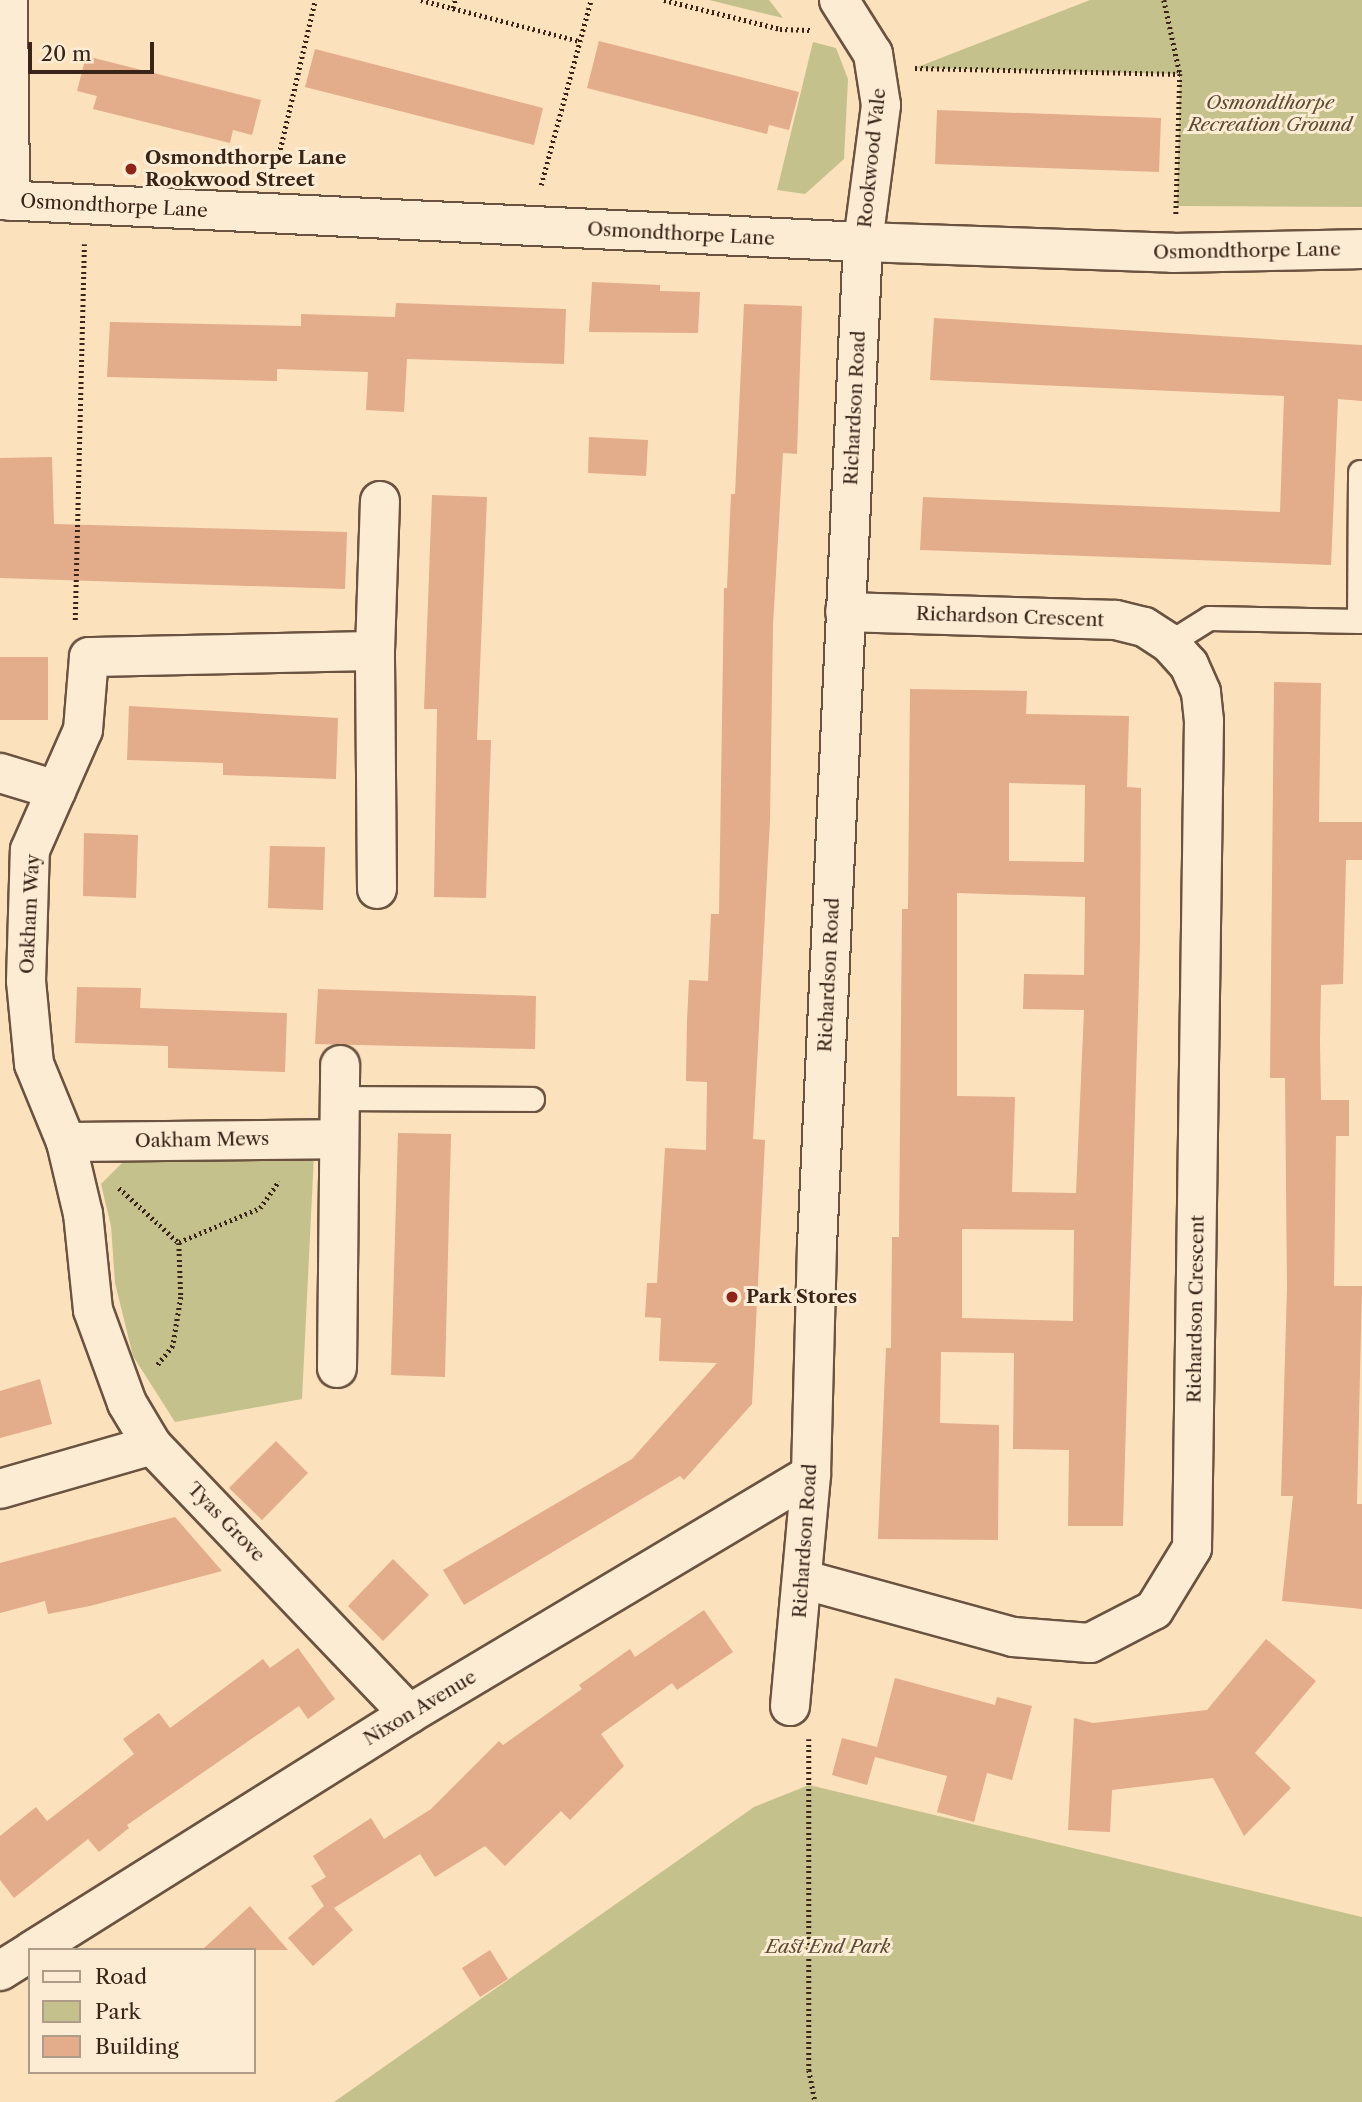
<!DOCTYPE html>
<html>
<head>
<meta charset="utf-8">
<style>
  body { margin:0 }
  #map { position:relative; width:1362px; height:2102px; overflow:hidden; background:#fce1bd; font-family:"Libre Caslon Text",serif }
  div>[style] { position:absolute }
  .green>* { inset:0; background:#c4c18d }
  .building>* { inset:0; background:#e3ac8a }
  .path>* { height:4.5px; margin-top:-2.25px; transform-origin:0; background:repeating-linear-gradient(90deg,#392417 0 2px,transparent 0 5.5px) }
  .roads { filter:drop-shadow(2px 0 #6a5340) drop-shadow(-2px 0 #6a5340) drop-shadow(0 2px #6a5340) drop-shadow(0 -2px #6a5340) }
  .service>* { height:23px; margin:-11.5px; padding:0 11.5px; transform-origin:11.5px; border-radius:11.5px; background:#fdecd4 }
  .minor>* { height:38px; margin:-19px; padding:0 19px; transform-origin:19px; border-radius:19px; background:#fdecd4 }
  .tertiary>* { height:38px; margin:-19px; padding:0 19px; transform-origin:19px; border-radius:19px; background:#fdecd4 }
  .dots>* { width:19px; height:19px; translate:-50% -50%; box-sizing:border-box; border:4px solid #fdecd4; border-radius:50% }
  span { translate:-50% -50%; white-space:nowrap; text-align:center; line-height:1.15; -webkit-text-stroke:6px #fdecd4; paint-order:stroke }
  .park-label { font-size:19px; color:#5c4b34; font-style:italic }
  .poi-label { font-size:19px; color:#392417; font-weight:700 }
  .left { translate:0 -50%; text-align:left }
  .street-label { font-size:19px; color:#392417 }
  .legend { position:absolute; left:28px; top:1948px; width:228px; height:126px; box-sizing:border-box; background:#fdecd4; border:2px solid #af9c88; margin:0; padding:9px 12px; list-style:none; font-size:21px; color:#392417 }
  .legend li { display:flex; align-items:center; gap:14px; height:35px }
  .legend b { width:35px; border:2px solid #af9c88 }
  .scale { position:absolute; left:28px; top:42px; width:126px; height:32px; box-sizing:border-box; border:4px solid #392417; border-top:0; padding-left:9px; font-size:21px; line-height:24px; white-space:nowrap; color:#392417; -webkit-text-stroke:5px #fdecd4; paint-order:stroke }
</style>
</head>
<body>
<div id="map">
  <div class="green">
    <i style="clip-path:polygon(709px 0,769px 0,783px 18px)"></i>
    <i style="clip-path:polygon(1090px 0,1362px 0,1362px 207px,1177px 206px,1180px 74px,915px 68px)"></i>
    <i style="clip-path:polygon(813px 42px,836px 48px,848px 79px,844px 159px,805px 194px,777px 190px)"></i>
    <i style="clip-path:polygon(314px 1155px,302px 1399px,175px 1422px,133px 1356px,115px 1283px,111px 1226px,101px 1184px,125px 1160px)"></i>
    <i style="clip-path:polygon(809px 1785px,1362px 1917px,1362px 2102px,334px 2102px,754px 1807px)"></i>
  </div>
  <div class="building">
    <i style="clip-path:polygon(599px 41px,799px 92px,789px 130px,769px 125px,767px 134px,587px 88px)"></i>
    <i style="clip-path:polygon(315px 49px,543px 108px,534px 145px,305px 87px)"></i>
    <i style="clip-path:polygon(86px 56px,261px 100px,252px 135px,233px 130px,230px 143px,93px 109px,97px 96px,77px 91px)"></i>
    <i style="clip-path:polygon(937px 110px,1161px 118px,1159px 172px,935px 164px)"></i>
    <i style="clip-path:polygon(592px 282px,660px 285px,660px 291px,700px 292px,698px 333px,589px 332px)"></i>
    <i style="clip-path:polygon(396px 303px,566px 309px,564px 364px,407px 359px,404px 412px,366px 410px,368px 372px,277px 369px,277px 381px,107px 377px,110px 322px,301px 326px,301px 314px,395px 317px)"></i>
    <i style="clip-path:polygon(744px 304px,802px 306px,797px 454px,783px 453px,773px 625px,770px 820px,753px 1139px,765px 1140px,752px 1404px,684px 1480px,680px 1476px,464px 1605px,443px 1570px,632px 1459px,717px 1363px,659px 1361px,661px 1318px,645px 1317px,647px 1283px,657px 1283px,665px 1148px,706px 1150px,707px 1082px,686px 1081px,687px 1020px,689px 980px,708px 981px,711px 914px,719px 914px,724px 588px,727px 588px,731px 494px,735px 494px)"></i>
    <i style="clip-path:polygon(934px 318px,1362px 345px,1362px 401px,1338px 399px,1331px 565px,920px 550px,923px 497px,1280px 512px,1284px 396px,930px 380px)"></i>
    <i style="clip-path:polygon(589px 437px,648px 440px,646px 476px,588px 473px)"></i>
    <i style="clip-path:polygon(52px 457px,54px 524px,347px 532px,345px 589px,0 578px,0 458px)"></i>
    <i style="clip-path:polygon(432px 495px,487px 497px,477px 740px,491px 740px,486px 898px,434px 897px,437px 709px,424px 709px)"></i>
    <i style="clip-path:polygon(0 657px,48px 657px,48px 720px,0 720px)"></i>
    <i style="clip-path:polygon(1274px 682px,1321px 683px,1319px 822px,1362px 822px,1362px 860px,1346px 860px,1343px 984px,1321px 985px,1320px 1041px,1321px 1100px,1349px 1100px,1349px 1136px,1336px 1136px,1334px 1286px,1362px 1286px,1357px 1504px,1362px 1504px,1362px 1609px,1282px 1601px,1293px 1496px,1281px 1496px,1287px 1288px,1285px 1078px,1270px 1078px)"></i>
    <i style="clip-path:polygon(evenodd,910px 689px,1027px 691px,1026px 714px,1129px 716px,1127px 787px,1141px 788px,1140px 943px,1123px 1526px,1068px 1526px,1069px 1450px,1013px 1449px,1014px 1353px,941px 1352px,940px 1423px,999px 1425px,998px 1540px,878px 1539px,886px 1348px,891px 1348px,892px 1237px,899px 1237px,902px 909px,908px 909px,910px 689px,1009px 783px,1085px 785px,1084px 862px,1009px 861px,1009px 783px,910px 689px,957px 893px,1085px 897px,1084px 975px,1024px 974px,1023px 1009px,1084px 1010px,1076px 1193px,1012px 1192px,1015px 1097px,957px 1096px,957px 893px,910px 689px,962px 1229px,1074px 1230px,1073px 1321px,962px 1318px,962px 1229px)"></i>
    <i style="clip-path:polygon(129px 706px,338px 718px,336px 779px,223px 775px,223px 763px,127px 760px)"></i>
    <i style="clip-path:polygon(84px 833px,138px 835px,136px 898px,83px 896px)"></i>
    <i style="clip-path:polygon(270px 846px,325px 847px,323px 910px,268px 908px)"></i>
    <i style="clip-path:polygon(77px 987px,141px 988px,140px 1008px,287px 1013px,285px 1072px,168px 1068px,168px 1046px,75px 1043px)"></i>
    <i style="clip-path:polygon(318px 989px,536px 996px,535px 1049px,315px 1044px)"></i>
    <i style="clip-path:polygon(398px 1133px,451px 1134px,445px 1377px,391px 1375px)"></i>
    <i style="clip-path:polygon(40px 1379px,52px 1424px,0 1438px,0 1391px)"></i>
    <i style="clip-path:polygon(276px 1441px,308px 1473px,262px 1520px,229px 1488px)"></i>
    <i style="clip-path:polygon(175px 1517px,222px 1571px,90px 1606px,48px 1614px,45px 1601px,0 1613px,0 1563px)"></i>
    <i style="clip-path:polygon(393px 1559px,429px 1595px,383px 1641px,348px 1606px)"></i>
    <i style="clip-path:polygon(704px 1610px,733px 1652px,677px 1690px,672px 1683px,601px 1734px,624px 1766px,570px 1820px,561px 1811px,505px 1866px,485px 1846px,435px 1877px,420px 1854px,334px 1908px,353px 1930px,313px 1966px,288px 1938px,324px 1906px,311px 1886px,326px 1877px,313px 1856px,371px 1818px,384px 1839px,431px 1809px,499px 1741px,503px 1745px,582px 1689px,579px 1685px,630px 1649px,635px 1657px)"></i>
    <i style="clip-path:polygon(1266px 1639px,1316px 1681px,1255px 1753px,1291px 1788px,1244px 1836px,1213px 1778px,1112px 1790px,1110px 1832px,1068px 1830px,1074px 1718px,1093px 1723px,1207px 1710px)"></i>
    <i style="clip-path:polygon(298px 1648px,335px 1699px,308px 1719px,299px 1706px,127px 1825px,129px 1828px,99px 1852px,88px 1839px,14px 1898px,0 1880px,0 1836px,36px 1807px,47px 1821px,134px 1754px,123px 1739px,159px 1713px,170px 1728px,263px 1659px,270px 1668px)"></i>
    <i style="clip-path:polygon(895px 1678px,995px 1705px,997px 1697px,1032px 1706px,1012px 1780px,987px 1773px,974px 1822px,937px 1812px,947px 1776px,875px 1757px,867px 1785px,832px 1775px,842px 1738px,877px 1747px)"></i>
    <i style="clip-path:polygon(250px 1906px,288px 1950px,202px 1950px)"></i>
    <i style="clip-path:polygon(490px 1950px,508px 1979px,480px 1997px,462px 1968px)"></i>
  </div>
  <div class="path">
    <i style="left:421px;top:0;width:163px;rotate:14.5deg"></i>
    <i style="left:664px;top:0;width:120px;rotate:14deg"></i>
    <i style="left:780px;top:29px;width:30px;rotate:2deg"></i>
    <i style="left:1164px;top:0;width:76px;rotate:77.8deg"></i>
    <i style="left:1180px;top:74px;width:140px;rotate:91.6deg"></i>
    <i style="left:453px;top:8px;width:8px;rotate:-76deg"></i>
    <i style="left:915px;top:68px;width:265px;rotate:1.3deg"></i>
    <i style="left:275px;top:171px;width:176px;rotate:-76.8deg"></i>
    <i style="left:541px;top:185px;width:192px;rotate:-74.9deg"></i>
    <i style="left:75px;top:620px;width:376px;rotate:-88.6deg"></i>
    <i style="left:119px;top:1188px;width:81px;rotate:42.5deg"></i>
    <i style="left:179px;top:1243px;width:54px;rotate:87.9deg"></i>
    <i style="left:181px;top:1297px;width:50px;rotate:99.3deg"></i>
    <i style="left:173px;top:1346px;width:27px;rotate:129deg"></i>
    <i style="left:179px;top:1242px;width:88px;rotate:-22.8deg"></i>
    <i style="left:260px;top:1208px;width:33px;rotate:-55deg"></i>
    <i style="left:809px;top:1739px;width:331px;rotate:90deg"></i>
    <i style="left:809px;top:2070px;width:33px;rotate:79deg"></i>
  </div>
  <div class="roads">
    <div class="service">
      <i style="left:1169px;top:643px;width:47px;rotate:-32deg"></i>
      <i style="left:1209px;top:618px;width:150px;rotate:1.1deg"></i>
      <i style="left:1359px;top:621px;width:149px;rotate:-89.6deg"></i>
      <i style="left:339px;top:1098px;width:193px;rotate:0.3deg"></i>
    </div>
    <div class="minor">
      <i style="left:0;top:773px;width:59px;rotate:16.9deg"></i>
      <i style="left:377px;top:889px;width:238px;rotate:-90.5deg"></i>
      <i style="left:375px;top:651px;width:150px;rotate:-88.1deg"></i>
      <i style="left:66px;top:1142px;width:272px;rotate:-0.6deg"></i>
      <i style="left:337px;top:1368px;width:303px;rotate:-89.4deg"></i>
      <i style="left:152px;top:1445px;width:49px;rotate:-120.8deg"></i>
      <i style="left:127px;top:1403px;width:99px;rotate:-110.1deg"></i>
      <i style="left:93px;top:1310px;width:97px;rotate:-95.9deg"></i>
      <i style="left:83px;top:1214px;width:74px;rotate:-103.3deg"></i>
      <i style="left:66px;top:1142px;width:84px;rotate:-112.3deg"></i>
      <i style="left:34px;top:1064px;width:83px;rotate:-95.5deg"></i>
      <i style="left:26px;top:981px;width:131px;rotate:-88.3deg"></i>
      <i style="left:30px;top:850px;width:131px;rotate:-66.2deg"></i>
      <i style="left:83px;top:730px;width:73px;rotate:-85.3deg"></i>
      <i style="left:89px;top:657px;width:286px;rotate:-1.2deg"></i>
      <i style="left:0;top:1489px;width:158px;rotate:-16.1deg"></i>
      <i style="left:152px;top:1445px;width:372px;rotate:46.3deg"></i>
      <i style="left:805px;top:1580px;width:216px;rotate:15.3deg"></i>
      <i style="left:1013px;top:1637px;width:77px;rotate:4.5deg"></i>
      <i style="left:1090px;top:1643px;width:72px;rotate:-27.3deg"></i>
      <i style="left:1154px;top:1610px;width:73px;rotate:-58.5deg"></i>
      <i style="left:1192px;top:1548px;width:827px;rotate:-89.17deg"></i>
      <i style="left:1204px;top:721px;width:29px;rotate:-96deg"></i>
      <i style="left:1201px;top:692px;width:30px;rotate:-114deg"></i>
      <i style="left:1189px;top:665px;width:30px;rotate:-132deg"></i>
      <i style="left:1169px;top:643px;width:30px;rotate:-147deg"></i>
      <i style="left:1144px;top:627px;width:30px;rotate:-166deg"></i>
      <i style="left:1115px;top:620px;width:270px;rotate:-178.3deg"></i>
      <i style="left:790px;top:1706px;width:233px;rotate:-84.8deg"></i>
      <i style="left:811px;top:1474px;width:228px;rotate:-88.5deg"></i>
      <i style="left:817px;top:1246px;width:1005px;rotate:-87.38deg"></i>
      <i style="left:863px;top:242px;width:138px;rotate:-82.5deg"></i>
      <i style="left:881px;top:105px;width:52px;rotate:-98.9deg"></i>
      <i style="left:873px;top:54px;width:64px;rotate:-122.2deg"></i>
      <i style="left:33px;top:1950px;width:444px;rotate:-32.1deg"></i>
      <i style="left:409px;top:1714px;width:468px;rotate:-30.8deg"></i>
      <i style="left:0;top:1971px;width:36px;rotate:-32deg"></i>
    </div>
    <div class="tertiary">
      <i style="left:8px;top:0;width:201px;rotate:89.4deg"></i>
      <i style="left:0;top:200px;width:864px;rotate:2.79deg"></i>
      <i style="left:863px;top:242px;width:310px;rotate:2deg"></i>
      <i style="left:1173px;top:253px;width:189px;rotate:-1.2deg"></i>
    </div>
  </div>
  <div class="dots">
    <i style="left:131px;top:169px;background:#8f2418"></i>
    <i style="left:732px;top:1297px;background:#8f2418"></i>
  </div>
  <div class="park-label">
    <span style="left:1270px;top:114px">Osmondthorpe<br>Recreation Ground</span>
    <span style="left:828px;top:1947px">East End Park</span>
  </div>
  <div class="poi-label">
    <span class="left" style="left:145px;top:169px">Osmondthorpe Lane<br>Rookwood Street</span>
    <span class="left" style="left:746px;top:1297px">Park Stores</span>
  </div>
  <div class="street-label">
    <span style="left:872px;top:158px;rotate:-84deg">Rookwood Vale</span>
    <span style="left:114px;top:206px;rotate:3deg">Osmondthorpe Lane</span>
    <span style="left:681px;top:234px;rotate:3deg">Osmondthorpe Lane</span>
    <span style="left:1247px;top:251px;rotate:-1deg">Osmondthorpe Lane</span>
    <span style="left:855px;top:408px;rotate:-87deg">Richardson Road</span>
    <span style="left:1010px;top:617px;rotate:2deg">Richardson Crescent</span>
    <span style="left:30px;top:914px;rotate:-87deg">Oakham Way</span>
    <span style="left:829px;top:975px;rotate:-87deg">Richardson Road</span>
    <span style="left:202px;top:1140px;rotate:-1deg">Oakham Mews</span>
    <span style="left:1196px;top:1309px;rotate:-89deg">Richardson Crescent</span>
    <span style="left:226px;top:1522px;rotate:46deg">Tyas Grove</span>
    <span style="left:805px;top:1541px;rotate:-86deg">Richardson Road</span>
    <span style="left:420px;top:1708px;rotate:-31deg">Nixon Avenue</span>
  </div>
  <ul class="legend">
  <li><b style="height:9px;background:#fdecd4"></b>Road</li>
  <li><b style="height:19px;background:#c4c18d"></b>Park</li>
  <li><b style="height:19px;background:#e3ac8a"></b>Building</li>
  </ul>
  <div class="scale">20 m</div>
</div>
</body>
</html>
